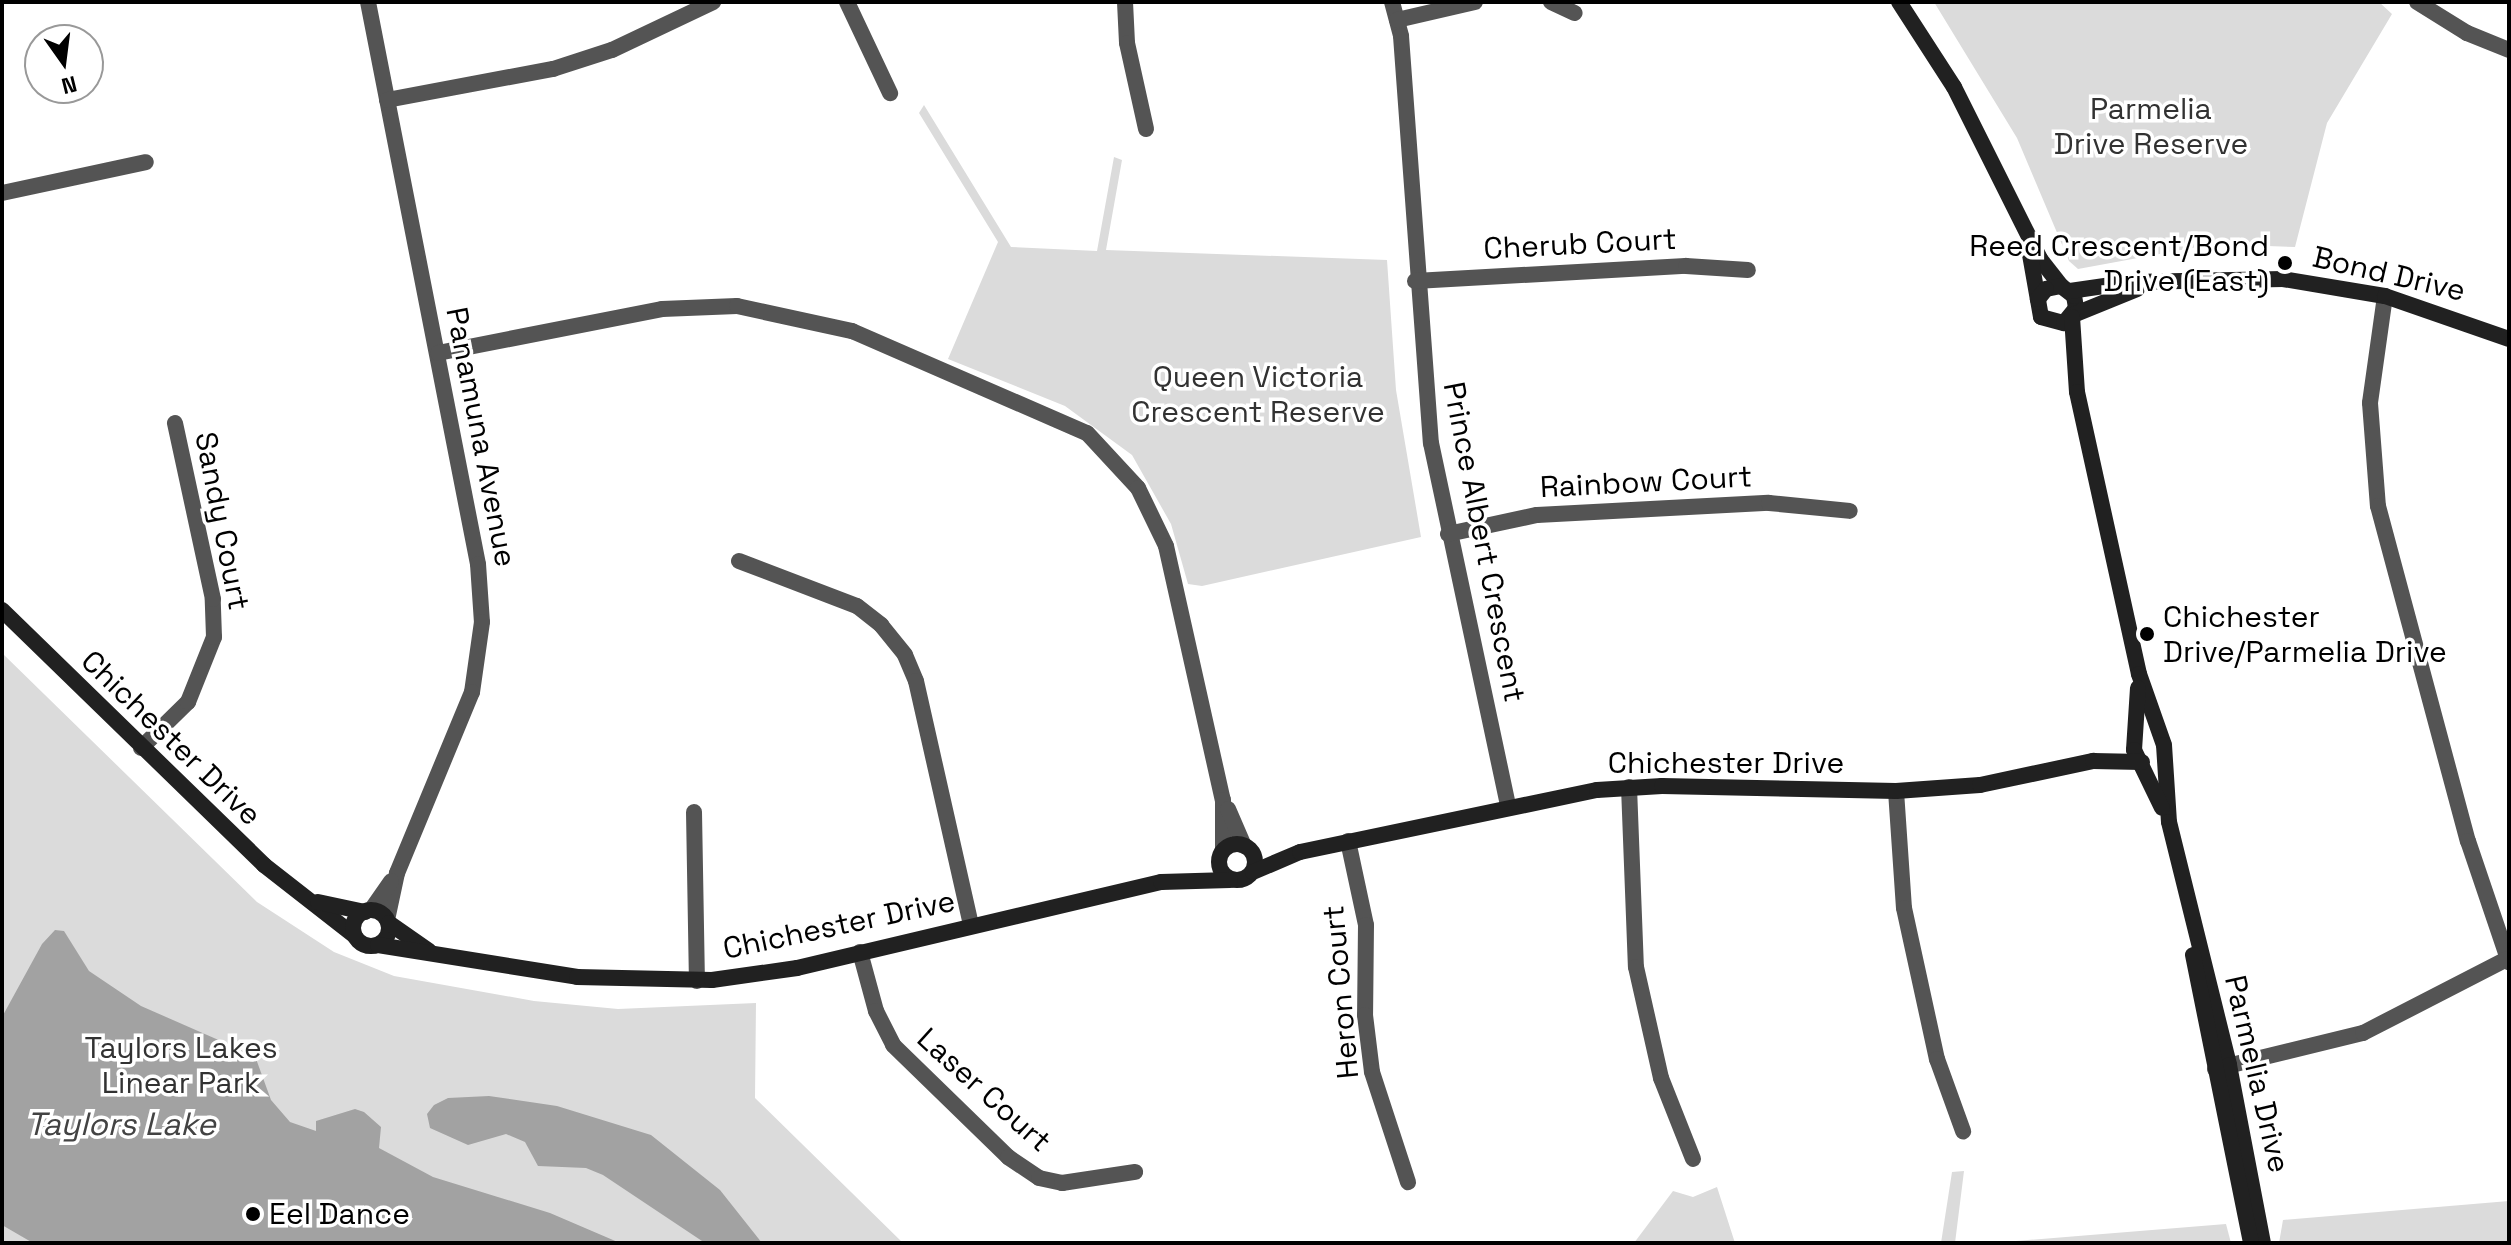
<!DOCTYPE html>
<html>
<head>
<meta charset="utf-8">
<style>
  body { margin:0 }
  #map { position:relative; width:2511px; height:1245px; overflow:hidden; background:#fff; font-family:"Space Grotesk",sans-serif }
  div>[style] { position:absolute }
  .green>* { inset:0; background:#dbdbdb }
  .water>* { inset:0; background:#a2a2a2 }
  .street>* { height:16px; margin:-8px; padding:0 8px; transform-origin:8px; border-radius:8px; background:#545454 }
  .secondary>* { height:16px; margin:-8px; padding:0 8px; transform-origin:8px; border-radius:8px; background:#212121 }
  .secondary>.ring { margin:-8px; padding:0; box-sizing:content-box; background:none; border:16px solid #212121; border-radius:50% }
  .dots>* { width:22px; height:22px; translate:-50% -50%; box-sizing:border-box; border:4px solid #fff; border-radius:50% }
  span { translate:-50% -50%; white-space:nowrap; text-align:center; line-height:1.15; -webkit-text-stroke:7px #fff; paint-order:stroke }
  .park-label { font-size:30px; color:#323232 }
  .street-label { font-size:30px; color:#000 }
  .poi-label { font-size:30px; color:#000 }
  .right { translate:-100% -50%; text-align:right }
  .left { translate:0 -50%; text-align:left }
  .water-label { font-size:32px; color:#434343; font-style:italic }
  .frame { position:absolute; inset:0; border:4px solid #000; pointer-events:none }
  .north { position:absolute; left:24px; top:24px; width:80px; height:80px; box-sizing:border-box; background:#fff; border:2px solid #999; border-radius:50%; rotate:166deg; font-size:22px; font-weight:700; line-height:32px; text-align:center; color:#000 }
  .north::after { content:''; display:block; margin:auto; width:28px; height:36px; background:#000; clip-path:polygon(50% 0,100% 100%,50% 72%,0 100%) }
</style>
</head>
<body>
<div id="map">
  <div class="green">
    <i style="clip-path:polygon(1934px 2px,2379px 2px,2392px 14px,2327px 123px,2295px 247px,2214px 244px,2078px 269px,2069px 261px,2017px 138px)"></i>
    <i style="clip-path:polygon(924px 105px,1011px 247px,1097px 251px,1114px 157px,1122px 160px,1106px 250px,1387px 260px,1396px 390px,1421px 537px,1202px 586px,1188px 584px,1171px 524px,1132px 455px,1065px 406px,948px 359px,998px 242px,919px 113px)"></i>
    <i style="clip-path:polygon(2px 653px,257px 902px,334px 952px,394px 976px,534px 1001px,618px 1009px,756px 1003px,755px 1098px,903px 1243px,2px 1243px)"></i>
    <i style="clip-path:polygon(1964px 1171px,1955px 1243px,1941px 1243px,1952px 1172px)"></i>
    <i style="clip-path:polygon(1717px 1187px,1735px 1243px,1634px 1243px,1673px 1191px,1693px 1197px)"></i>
    <i style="clip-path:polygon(2509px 1201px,2509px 1243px,2279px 1243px,2283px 1220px)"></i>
    <i style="clip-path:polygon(2226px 1224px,2231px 1243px,1991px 1243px)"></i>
  </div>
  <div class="water">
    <i style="clip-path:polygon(55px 930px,64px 931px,89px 971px,141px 1006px,255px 1056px,271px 1100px,290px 1122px,316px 1131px,316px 1121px,355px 1109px,364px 1112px,381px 1127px,379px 1148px,433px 1177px,550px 1213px,620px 1243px,33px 1243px,2px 1225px,2px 1017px,42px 944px)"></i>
    <i style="clip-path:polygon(489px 1096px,557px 1106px,651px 1135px,720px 1190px,762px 1243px,705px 1243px,603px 1175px,586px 1168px,538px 1166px,525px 1142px,506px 1134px,468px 1145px,430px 1128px,427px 1114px,434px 1105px,448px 1098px)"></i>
  </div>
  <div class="street">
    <i style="left:368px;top:2px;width:573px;rotate:78.93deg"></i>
    <i style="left:478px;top:564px;width:58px;rotate:86.1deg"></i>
    <i style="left:482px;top:622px;width:71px;rotate:98.1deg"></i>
    <i style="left:472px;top:692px;width:196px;rotate:112.5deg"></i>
    <i style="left:397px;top:873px;width:48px;rotate:102deg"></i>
    <i style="left:847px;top:2px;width:101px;rotate:64.7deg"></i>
    <i style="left:1125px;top:2px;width:41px;rotate:87.2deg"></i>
    <i style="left:1127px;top:43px;width:88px;rotate:77.5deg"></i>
    <i style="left:1392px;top:2px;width:35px;rotate:75deg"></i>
    <i style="left:1401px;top:36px;width:408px;rotate:85.8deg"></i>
    <i style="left:1431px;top:443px;width:370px;rotate:78deg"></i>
    <i style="left:1551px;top:2px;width:26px;rotate:25deg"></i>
    <i style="left:2417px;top:2px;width:59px;rotate:31.8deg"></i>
    <i style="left:2467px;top:33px;width:45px;rotate:22deg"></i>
    <i style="left:1397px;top:20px;width:80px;rotate:-13deg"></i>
    <i style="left:387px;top:100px;width:169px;rotate:-10.6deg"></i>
    <i style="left:553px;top:69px;width:62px;rotate:-17.9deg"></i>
    <i style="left:612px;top:50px;width:112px;rotate:-25.4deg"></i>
    <i style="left:2px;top:193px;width:147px;rotate:-12.1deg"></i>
    <i style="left:1415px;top:281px;width:271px;rotate:-3.2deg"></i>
    <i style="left:1686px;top:266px;width:62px;rotate:3.7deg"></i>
    <i style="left:2385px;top:296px;width:108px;rotate:98deg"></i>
    <i style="left:2370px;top:403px;width:103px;rotate:85.6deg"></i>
    <i style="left:2378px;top:506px;width:347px;rotate:75deg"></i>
    <i style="left:2468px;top:841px;width:128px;rotate:71.3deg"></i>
    <i style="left:438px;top:353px;width:228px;rotate:-11.1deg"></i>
    <i style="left:662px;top:309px;width:75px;rotate:-2.3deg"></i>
    <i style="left:737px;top:306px;width:118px;rotate:12.3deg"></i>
    <i style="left:852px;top:331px;width:256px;rotate:23.5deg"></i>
    <i style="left:1087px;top:433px;width:75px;rotate:47.2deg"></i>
    <i style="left:1138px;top:488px;width:64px;rotate:64.2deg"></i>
    <i style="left:1166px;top:546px;width:260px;rotate:77.4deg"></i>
    <i style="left:1223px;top:800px;width:50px;rotate:90deg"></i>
    <i style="left:1448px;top:534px;width:91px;rotate:-12.1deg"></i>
    <i style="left:1537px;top:515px;width:232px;rotate:-3deg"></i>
    <i style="left:1769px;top:503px;width:81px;rotate:5.6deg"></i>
    <i style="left:739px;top:561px;width:126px;rotate:20.9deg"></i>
    <i style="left:857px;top:606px;width:31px;rotate:38deg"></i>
    <i style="left:881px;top:625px;width:38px;rotate:51deg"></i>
    <i style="left:905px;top:655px;width:28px;rotate:67deg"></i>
    <i style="left:916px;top:681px;width:251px;rotate:77.3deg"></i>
    <i style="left:141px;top:748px;width:66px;rotate:-44.4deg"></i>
    <i style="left:188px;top:702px;width:70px;rotate:-68.2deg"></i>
    <i style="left:214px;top:637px;width:38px;rotate:-92deg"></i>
    <i style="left:213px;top:599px;width:180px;rotate:-102.2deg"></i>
    <i style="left:1629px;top:787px;width:180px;rotate:87.8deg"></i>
    <i style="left:1636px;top:967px;width:114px;rotate:77.3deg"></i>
    <i style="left:1661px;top:1078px;width:87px;rotate:68.4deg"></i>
    <i style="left:1896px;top:791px;width:117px;rotate:86.1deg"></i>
    <i style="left:1904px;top:908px;width:155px;rotate:77.7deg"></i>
    <i style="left:1937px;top:1059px;width:77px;rotate:70.1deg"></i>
    <i style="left:1228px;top:809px;width:40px;rotate:66.6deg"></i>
    <i style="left:694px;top:812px;width:169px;rotate:89deg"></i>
    <i style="left:1348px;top:841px;width:86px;rotate:77.9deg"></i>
    <i style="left:1366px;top:925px;width:90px;rotate:90.6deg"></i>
    <i style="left:1365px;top:1015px;width:57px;rotate:83deg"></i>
    <i style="left:1372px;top:1072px;width:116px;rotate:71.9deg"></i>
    <i style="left:371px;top:910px;width:35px;rotate:-55deg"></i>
    <i style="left:860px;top:952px;width:61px;rotate:74.8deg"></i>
    <i style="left:876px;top:1011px;width:38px;rotate:63deg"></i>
    <i style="left:893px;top:1045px;width:161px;rotate:44.2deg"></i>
    <i style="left:1008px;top:1157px;width:37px;rotate:34deg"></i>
    <i style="left:1039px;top:1178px;width:24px;rotate:12deg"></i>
    <i style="left:1062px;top:1183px;width:74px;rotate:-8.6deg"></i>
    <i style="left:2215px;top:1069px;width:152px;rotate:-13.7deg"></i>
    <i style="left:2363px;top:1033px;width:162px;rotate:-27.2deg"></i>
  </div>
  <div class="secondary">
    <i style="left:1899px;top:2px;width:101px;rotate:57.1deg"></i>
    <i style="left:1954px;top:87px;width:192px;rotate:63.4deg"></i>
    <i style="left:2040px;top:259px;width:34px;rotate:52deg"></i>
    <i style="left:2029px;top:249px;width:69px;rotate:80deg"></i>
    <i style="left:2041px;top:317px;width:24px;rotate:15deg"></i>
    <i style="left:2064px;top:323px;width:19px;rotate:-51deg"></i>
    <i style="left:2076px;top:308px;width:12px;rotate:-99deg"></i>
    <i style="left:2074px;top:296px;width:16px;rotate:-142deg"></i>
    <i style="left:2061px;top:286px;width:15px;rotate:169deg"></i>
    <i style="left:2046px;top:289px;width:13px;rotate:129deg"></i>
    <i style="left:2070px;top:291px;width:63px;rotate:-8.3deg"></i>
    <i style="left:2132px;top:282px;width:151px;rotate:-1.1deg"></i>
    <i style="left:2283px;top:279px;width:103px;rotate:9.5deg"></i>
    <i style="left:2385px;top:296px;width:131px;rotate:19.1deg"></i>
    <i style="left:2073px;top:315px;width:69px;rotate:-22.1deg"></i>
    <i style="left:2072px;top:317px;width:75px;rotate:86.2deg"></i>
    <i style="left:2077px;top:392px;width:289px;rotate:77.6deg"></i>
    <i style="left:2139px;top:674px;width:75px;rotate:70.6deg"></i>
    <i style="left:2164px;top:745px;width:77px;rotate:86.3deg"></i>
    <i style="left:2169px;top:822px;width:250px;rotate:76.1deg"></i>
    <i style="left:2229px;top:1065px;width:181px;rotate:79.2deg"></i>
    <i style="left:2px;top:610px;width:366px;rotate:44.2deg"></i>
    <i style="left:264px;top:865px;width:115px;rotate:38deg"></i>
    <i style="left:2138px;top:688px;width:62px;rotate:93.7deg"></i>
    <i style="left:2134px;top:750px;width:64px;rotate:64.2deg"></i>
    <i class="ring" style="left:1219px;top:844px;width:20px;height:20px"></i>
    <i style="left:1253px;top:872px;width:51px;rotate:-23.1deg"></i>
    <i style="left:1300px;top:852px;width:303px;rotate:-11.8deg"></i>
    <i style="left:1597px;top:790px;width:65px;rotate:-3.5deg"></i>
    <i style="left:1662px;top:786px;width:234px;rotate:1.2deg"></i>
    <i style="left:1896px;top:791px;width:84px;rotate:-4.1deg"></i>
    <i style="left:1980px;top:785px;width:116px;rotate:-12deg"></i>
    <i style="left:2093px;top:761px;width:49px;rotate:1.2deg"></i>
    <i style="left:318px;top:902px;width:48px;rotate:12deg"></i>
    <i class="ring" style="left:353px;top:910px;width:20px;height:20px"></i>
    <i style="left:389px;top:923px;width:49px;rotate:35deg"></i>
    <i style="left:378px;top:945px;width:202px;rotate:9.1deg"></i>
    <i style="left:577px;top:977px;width:135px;rotate:1.3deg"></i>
    <i style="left:712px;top:980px;width:86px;rotate:-8deg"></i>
    <i style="left:797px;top:968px;width:374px;rotate:-13.3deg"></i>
    <i style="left:1161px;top:882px;width:69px;rotate:-1.7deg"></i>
    <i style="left:2193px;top:955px;width:294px;rotate:78.6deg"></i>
  </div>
  <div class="dots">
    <i style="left:2285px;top:263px;background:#000"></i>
    <i style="left:2147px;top:634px;background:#000"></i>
    <i style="left:253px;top:1214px;background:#000"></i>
  </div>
  <div class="park-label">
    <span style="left:2151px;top:126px">Parmelia<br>Drive Reserve</span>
    <span style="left:1258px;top:394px">Queen Victoria<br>Crescent Reserve</span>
    <span style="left:181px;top:1065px">Taylors Lakes<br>Linear Park</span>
  </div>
  <div class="street-label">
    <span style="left:1580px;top:244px;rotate:-3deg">Cherub Court</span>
    <span style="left:2389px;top:274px;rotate:13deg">Bond Drive</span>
    <span style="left:481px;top:437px;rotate:79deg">Panamuna Avenue</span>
    <span style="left:1646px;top:482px;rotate:-3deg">Rainbow Court</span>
    <span style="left:222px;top:521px;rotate:79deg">Sandy Court</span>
    <span style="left:1484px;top:542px;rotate:79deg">Prince Albert Crescent</span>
    <span style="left:171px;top:738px;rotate:44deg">Chichester Drive</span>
    <span style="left:1726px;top:763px">Chichester Drive</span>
    <span style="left:839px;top:925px;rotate:-12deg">Chichester Drive</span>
    <span style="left:1341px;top:992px;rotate:-95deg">Heron Court</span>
    <span style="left:2257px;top:1074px;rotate:77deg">Parmelia Drive</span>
    <span style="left:984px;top:1090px;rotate:42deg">Laser Court</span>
  </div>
  <div class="poi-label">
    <span class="right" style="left:2269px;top:263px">Reed Crescent/Bond<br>Drive (East)</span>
    <span class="left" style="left:2163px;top:634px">Chichester<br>Drive/Parmelia Drive</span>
    <span class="left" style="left:269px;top:1214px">Eel Dance</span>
  </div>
  <div class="water-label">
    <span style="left:121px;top:1124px">Taylors Lake</span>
  </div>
  <div class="frame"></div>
  <div class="north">N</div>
</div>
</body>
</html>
